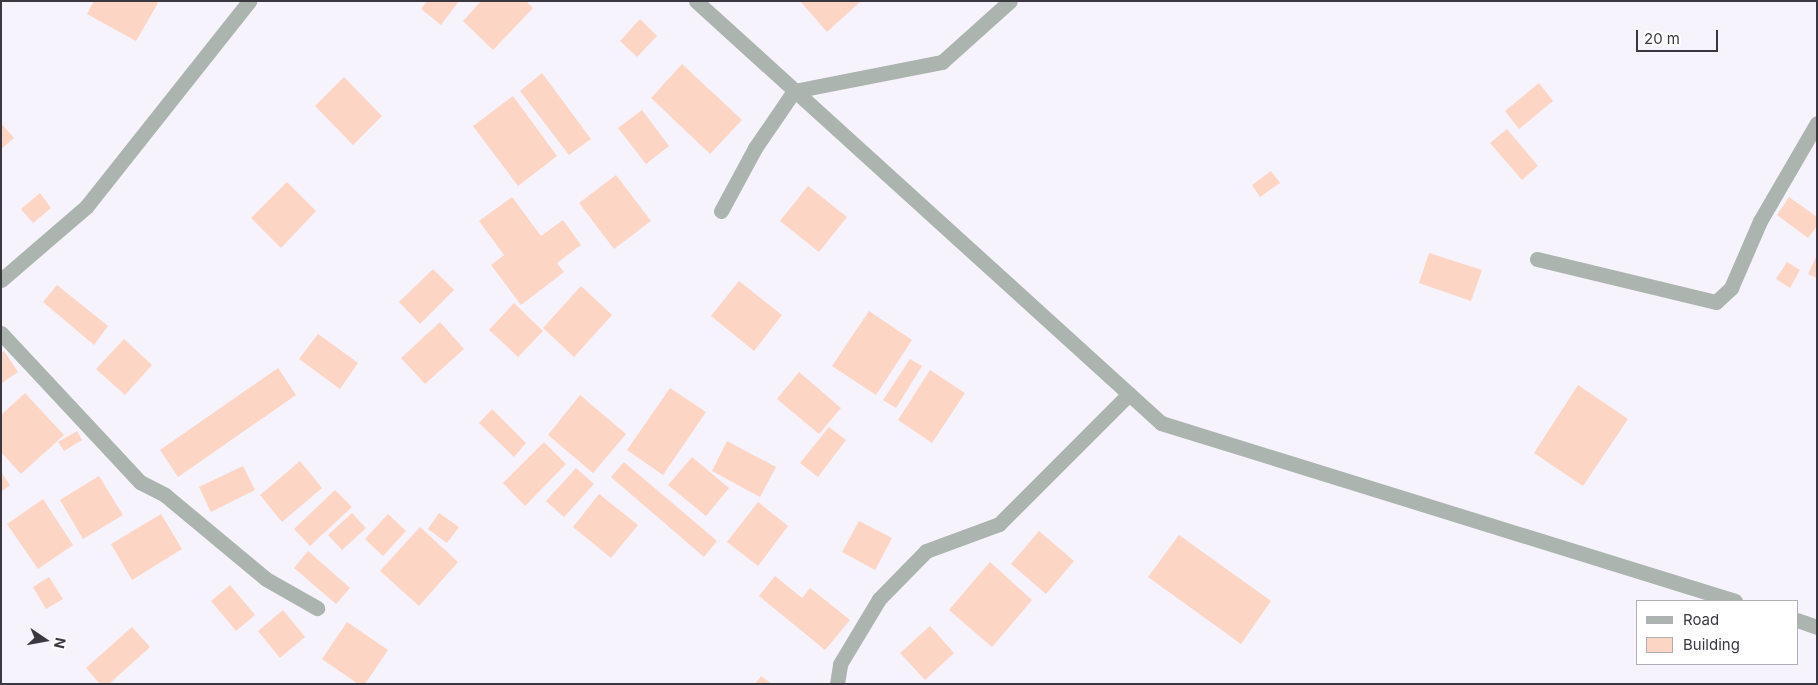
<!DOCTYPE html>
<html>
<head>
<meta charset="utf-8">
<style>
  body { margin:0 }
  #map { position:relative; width:1818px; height:685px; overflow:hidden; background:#f6f3fc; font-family:Inter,sans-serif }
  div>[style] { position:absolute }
  .building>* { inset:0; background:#fdd5c4 }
  .street>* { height:15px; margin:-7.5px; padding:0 7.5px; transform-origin:7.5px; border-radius:7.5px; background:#abb4ae }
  span { translate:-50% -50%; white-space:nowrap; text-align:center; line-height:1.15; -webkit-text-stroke:4px #fff; paint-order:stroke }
  .frame { position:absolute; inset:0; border:2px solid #3a3740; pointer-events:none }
  .legend { position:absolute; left:1636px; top:600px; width:162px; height:65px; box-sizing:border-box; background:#fff; border:1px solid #b0afb3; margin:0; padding:6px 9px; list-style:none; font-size:15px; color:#3a3740 }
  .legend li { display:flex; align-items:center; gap:10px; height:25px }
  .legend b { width:25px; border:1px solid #b0afb3 }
  .north { position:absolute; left:20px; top:615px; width:50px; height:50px; -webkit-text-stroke:4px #fff; paint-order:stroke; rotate:102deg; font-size:14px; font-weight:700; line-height:20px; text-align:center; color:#3a3740 }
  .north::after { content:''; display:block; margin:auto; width:18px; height:22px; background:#3a3740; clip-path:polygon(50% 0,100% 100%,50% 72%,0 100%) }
  .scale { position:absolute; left:1636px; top:30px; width:82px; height:22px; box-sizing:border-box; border:2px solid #3a3740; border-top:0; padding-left:6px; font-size:15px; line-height:18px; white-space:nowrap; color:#3a3740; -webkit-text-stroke:4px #fff; paint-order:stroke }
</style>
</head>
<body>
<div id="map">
  <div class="building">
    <i style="clip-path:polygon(94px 1px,155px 1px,158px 3px,136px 41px,87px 14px)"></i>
    <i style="clip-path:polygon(427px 1px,459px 1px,441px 25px,421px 9px)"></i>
    <i style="clip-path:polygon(481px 1px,526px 1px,533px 8px,493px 50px,463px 21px)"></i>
    <i style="clip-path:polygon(800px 1px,861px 1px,827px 32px)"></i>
    <i style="clip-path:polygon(640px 19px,657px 36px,637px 57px,620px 41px)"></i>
    <i style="clip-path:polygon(682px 64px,742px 120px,710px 154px,651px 98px)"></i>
    <i style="clip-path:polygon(542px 73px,591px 139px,569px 155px,520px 91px)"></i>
    <i style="clip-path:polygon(344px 77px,382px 116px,353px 145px,315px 106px)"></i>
    <i style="clip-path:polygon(1539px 83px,1553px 101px,1519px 129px,1505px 111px)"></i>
    <i style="clip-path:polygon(513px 96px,557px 156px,518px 186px,473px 126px)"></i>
    <i style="clip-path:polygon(642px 110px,669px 146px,646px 164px,618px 128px)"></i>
    <i style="clip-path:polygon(1px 123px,14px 138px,1px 149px)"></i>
    <i style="clip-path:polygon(1507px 129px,1538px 166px,1522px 180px,1490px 143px)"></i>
    <i style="clip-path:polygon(1271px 171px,1280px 183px,1260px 197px,1252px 185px)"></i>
    <i style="clip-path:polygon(616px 175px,651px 221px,614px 249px,579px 203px)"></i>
    <i style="clip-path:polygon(287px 182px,316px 211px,281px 248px,251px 218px)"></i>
    <i style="clip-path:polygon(808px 186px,847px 217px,819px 252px,780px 221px)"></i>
    <i style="clip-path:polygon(40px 193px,51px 208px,33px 223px,21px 209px)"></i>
    <i style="clip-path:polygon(512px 197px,541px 236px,563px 220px,581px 245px,557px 263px,564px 272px,521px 305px,491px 265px,504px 255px,479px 221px)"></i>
    <i style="clip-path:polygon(1789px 197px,1817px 217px,1817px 226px,1808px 238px,1777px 215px)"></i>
    <i style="clip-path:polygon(1429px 253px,1482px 270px,1471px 301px,1419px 283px)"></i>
    <i style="clip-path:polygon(1817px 255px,1817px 278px,1808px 274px)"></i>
    <i style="clip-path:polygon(1787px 262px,1800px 270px,1790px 288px,1776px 279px)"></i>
    <i style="clip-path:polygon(433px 269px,454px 290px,420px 324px,399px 302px)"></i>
    <i style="clip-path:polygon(739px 281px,782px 315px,754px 351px,711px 316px)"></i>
    <i style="clip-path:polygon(57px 285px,108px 326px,94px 345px,43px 302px)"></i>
    <i style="clip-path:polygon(581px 286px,612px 315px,574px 357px,543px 328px)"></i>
    <i style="clip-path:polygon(514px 303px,543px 331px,518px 357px,489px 330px)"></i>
    <i style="clip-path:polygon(869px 311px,912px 340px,876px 395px,832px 366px)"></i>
    <i style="clip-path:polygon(440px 322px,464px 349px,425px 384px,401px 358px)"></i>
    <i style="clip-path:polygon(318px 334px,358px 363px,340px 389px,299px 359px)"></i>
    <i style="clip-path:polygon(124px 339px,152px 365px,125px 395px,96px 369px)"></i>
    <i style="clip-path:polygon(4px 351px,18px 372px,2px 383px,1px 353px)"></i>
    <i style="clip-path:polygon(910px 359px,922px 366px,896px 408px,883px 400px)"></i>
    <i style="clip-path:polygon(278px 368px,296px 395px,178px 477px,160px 450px)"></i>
    <i style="clip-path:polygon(930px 370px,965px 393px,932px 443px,898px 420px)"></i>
    <i style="clip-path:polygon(799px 372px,841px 408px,819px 434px,777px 399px)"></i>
    <i style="clip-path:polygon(1578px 385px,1628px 419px,1583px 486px,1534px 453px)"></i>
    <i style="clip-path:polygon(670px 388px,706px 412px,663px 475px,627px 450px)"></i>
    <i style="clip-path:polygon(25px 393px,64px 435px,21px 474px,1px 452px,1px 415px)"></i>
    <i style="clip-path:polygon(580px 395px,626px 434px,593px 473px,548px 435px)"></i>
    <i style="clip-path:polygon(492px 409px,526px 443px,514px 457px,479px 423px)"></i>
    <i style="clip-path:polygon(829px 427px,846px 440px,818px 477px,800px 463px)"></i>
    <i style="clip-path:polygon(77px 431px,82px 440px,64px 451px,58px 442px)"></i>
    <i style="clip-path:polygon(727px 441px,776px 467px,760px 497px,712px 471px)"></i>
    <i style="clip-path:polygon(544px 442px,566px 464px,525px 506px,503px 483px)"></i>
    <i style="clip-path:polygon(692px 457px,729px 488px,706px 516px,668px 485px)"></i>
    <i style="clip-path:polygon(300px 461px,322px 488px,282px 522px,260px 495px)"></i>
    <i style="clip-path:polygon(624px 462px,717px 541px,704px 557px,611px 477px)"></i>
    <i style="clip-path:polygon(243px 466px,255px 490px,211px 512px,199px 487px)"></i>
    <i style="clip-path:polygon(576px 468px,594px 484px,564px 517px,546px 501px)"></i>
    <i style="clip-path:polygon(1px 472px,10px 485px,1px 492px)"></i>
    <i style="clip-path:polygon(99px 476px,123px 515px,83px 539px,60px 500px)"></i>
    <i style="clip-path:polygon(335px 490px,352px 507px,310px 546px,294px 529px)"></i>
    <i style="clip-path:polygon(599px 494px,638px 525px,611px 558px,573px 527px)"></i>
    <i style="clip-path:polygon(43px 499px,73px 545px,38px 569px,7px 524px)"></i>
    <i style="clip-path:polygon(758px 502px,788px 526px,758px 566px,727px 542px)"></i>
    <i style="clip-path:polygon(352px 513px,366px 528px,342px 550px,328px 535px)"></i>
    <i style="clip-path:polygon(439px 513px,459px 527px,447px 543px,428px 529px)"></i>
    <i style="clip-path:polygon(161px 514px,182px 549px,132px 580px,111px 544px)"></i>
    <i style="clip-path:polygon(388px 514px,406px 531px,383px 556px,365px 539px)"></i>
    <i style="clip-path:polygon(859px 521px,892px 538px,875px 570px,842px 552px)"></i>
    <i style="clip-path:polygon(420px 527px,458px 562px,419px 606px,380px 571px)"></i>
    <i style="clip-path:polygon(1039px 531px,1074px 561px,1046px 594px,1011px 564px)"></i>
    <i style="clip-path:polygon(1179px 535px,1271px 601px,1241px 644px,1148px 577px)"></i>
    <i style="clip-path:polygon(308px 551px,350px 588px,336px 604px,294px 568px)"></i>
    <i style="clip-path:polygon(990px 562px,1032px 600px,992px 647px,949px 610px)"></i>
    <i style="clip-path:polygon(775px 576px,802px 598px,810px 588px,850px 620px,825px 650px,759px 596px)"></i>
    <i style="clip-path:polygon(49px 577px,63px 599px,46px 609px,33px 587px)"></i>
    <i style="clip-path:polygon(230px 585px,255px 615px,236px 631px,211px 601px)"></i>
    <i style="clip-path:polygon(283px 610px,305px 637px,280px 658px,258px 631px)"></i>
    <i style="clip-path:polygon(347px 622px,388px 650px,365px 684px,358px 684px,322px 659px)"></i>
    <i style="clip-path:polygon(930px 626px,954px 653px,925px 680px,900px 653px)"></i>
    <i style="clip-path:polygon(132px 627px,150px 647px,109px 684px,100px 684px,86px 668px)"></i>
    <i style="clip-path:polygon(761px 676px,772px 684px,755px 684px)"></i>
  </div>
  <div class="street">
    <i style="left:696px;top:1px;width:628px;rotate:42.22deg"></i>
    <i style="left:1161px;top:423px;width:601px;rotate:17.23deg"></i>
    <i style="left:721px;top:211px;width:72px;rotate:-61.6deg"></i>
    <i style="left:755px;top:148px;width:69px;rotate:-55.6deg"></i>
    <i style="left:794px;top:91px;width:151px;rotate:-11.1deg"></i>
    <i style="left:942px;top:62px;width:91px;rotate:-41.9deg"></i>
    <i style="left:1537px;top:259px;width:184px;rotate:13.5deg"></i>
    <i style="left:1716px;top:302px;width:21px;rotate:-43deg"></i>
    <i style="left:1731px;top:288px;width:73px;rotate:-66.6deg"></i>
    <i style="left:1760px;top:221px;width:113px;rotate:-59.8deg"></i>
    <i style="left:1px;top:280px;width:112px;rotate:-40.7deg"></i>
    <i style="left:86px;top:207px;width:263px;rotate:-51.6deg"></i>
    <i style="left:1px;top:333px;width:204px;rotate:47deg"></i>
    <i style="left:140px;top:482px;width:28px;rotate:27deg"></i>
    <i style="left:165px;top:495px;width:131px;rotate:39.7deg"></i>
    <i style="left:266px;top:579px;width:59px;rotate:29.6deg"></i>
    <i style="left:1797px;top:620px;width:21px;rotate:19deg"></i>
    <i style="left:837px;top:684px;width:20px;rotate:-81deg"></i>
    <i style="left:840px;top:664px;width:76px;rotate:-59deg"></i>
    <i style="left:879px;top:599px;width:67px;rotate:-45.6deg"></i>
    <i style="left:926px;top:551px;width:78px;rotate:-20.3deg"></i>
    <i style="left:999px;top:524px;width:184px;rotate:-45deg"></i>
  </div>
  <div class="frame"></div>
  <ul class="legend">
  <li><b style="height:6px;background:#abb4ae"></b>Road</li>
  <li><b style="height:14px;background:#fdd5c4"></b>Building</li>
  </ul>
  <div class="north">N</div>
  <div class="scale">20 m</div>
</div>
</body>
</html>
